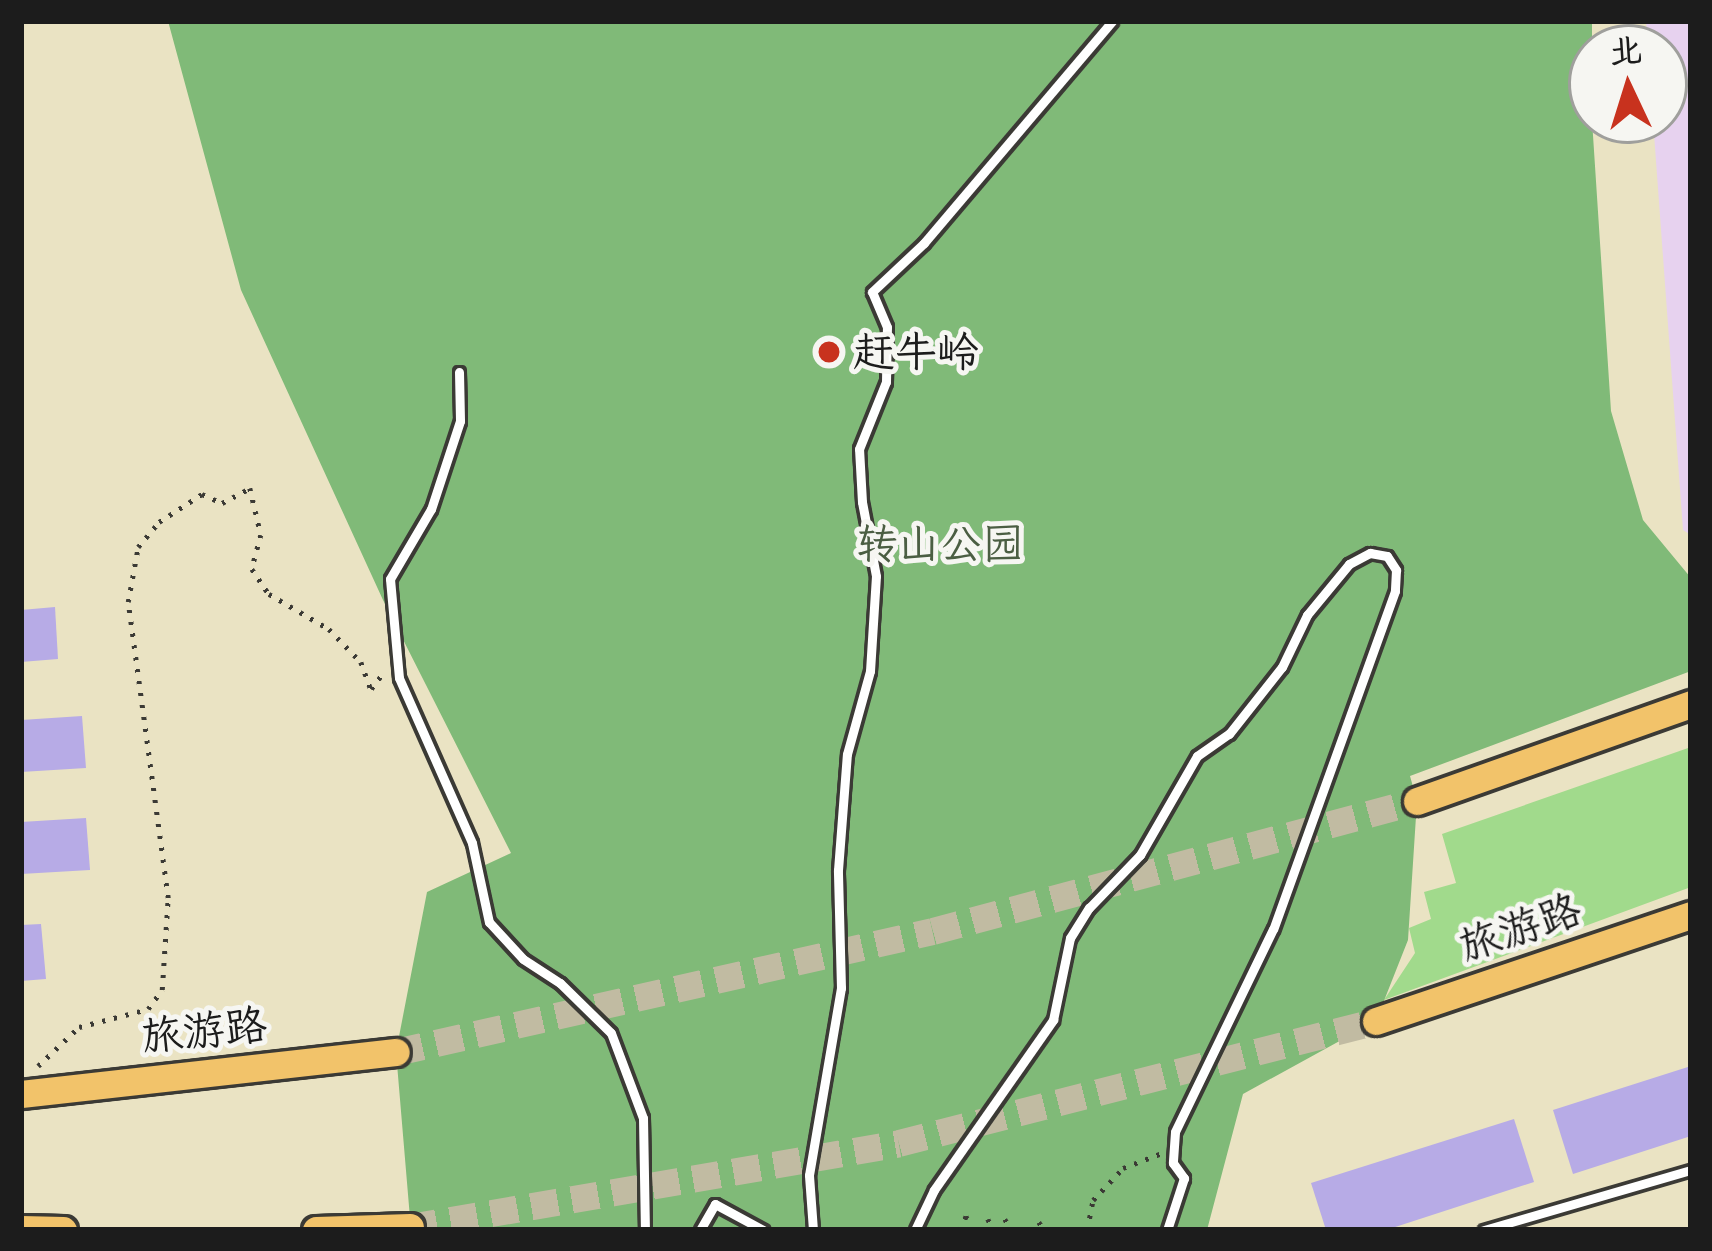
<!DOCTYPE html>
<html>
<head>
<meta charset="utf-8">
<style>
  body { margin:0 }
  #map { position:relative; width:1712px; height:1251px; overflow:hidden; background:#eae3c3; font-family:Itim,"LXGW WenKai TC",sans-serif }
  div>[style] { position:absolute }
  .built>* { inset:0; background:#e7d2ef }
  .green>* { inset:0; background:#a1da8c }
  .forest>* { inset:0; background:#80ba78 }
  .building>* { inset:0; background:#b7abe6 }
  .primary-tunnel>* { height:27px; margin-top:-13.5px; transform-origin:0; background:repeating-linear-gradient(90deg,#c1bba2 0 27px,transparent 0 41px) }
  .path>* { height:4.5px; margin-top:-2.25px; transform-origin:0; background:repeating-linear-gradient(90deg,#3b3a35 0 3px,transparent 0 12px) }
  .roads { filter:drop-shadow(3px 0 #3b3a35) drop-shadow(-3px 0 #3b3a35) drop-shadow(0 3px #3b3a35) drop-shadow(0 -3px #3b3a35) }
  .lane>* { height:9px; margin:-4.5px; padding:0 4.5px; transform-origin:4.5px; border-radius:4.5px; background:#fff }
  .primary>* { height:27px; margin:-13.5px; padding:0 13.5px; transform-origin:13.5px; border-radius:13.5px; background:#f2c36a }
  .dots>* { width:33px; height:33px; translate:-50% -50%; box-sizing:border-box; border:6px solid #f6f6f2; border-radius:50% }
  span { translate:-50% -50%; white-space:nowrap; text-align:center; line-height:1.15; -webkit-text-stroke:10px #f6f6f2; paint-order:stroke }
  .poi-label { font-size:42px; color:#1c1c1c }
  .left { translate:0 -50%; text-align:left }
  .park-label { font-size:42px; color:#4b5e43 }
  .street-label { font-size:42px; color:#1c1c1c }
  .frame { position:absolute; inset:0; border:24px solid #1c1c1c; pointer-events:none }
  .north { position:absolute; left:1568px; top:24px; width:120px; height:120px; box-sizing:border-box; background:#f6f6f2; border:3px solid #9f9f9c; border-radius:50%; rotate:356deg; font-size:33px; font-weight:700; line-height:48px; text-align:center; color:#1c1c1c }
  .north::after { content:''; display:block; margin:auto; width:42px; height:54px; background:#c8321e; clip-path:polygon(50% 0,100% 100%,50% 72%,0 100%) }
</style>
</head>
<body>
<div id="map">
  <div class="built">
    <i style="clip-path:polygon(1646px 21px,1691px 21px,1691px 535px,1683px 530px,1653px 120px,1664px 120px,1664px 48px,1648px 48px)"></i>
  </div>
  <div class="green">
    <i style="clip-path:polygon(1691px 747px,1691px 887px,1384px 1000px,1415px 953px,1409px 928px,1431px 919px,1424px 892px,1456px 883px,1442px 834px)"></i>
  </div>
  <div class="forest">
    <i style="clip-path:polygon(168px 21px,1592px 21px,1592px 120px,1611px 411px,1643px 520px,1691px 578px,1691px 671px,1410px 776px,1417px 801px,1408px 940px,1376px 1021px,1243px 1094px,1207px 1230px,411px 1230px,396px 1052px,427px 892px,511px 853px,383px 600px,241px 290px)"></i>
  </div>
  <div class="building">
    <i style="clip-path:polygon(55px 607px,58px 659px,21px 662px,21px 610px)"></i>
    <i style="clip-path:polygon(82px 716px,86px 768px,21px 772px,21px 720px)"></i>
    <i style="clip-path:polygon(86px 818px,90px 870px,21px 874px,21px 822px)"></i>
    <i style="clip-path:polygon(41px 924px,46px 979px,21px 981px,21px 925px)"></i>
    <i style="clip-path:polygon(1691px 1066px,1691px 1136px,1573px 1174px,1553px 1110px)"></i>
    <i style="clip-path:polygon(1514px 1119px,1534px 1182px,1386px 1230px,1326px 1230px,1311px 1183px)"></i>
  </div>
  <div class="primary-tunnel">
    <i style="left:396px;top:1052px;width:550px;rotate:-12.7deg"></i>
    <i style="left:933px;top:931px;width:501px;rotate:-15.03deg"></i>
    <i style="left:410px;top:1227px;width:496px;rotate:-9.7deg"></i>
    <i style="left:899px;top:1143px;width:492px;rotate:-14.3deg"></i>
  </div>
  <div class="path">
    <i style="left:38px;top:1066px;width:57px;rotate:-43.6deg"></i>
    <i style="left:79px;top:1027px;width:71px;rotate:-14.6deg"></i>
    <i style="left:148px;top:1009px;width:24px;rotate:-54deg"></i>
    <i style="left:162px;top:990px;width:92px;rotate:-86.3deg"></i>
    <i style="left:168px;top:898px;width:299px;rotate:-97.7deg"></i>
    <i style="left:128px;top:602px;width:56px;rotate:-79.7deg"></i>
    <i style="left:138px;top:547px;width:33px;rotate:-50deg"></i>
    <i style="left:159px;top:522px;width:51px;rotate:-33.1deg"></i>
    <i style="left:202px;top:494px;width:22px;rotate:24deg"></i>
    <i style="left:222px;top:503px;width:32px;rotate:-28deg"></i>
    <i style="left:250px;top:488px;width:48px;rotate:76.8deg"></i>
    <i style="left:261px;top:535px;width:35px;rotate:105deg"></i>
    <i style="left:252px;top:569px;width:30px;rotate:56deg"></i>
    <i style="left:269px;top:594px;width:69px;rotate:30.3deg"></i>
    <i style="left:329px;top:629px;width:46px;rotate:45.9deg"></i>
    <i style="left:361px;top:662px;width:29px;rotate:70deg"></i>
    <i style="left:371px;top:689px;width:20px;rotate:-53deg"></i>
    <i style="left:960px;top:1230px;width:15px;rotate:-67deg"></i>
    <i style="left:966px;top:1216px;width:15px;rotate:67deg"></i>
    <i style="left:985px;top:1230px;width:11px;rotate:-75deg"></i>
    <i style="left:988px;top:1219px;width:12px;rotate:66deg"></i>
    <i style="left:1008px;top:1230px;width:11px;rotate:-105deg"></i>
    <i style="left:1005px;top:1219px;width:13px;rotate:61deg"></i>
    <i style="left:1039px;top:1230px;width:8px;rotate:-90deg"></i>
    <i style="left:1039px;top:1222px;width:9px;rotate:58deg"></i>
    <i style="left:1087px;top:1230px;width:31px;rotate:-79deg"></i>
    <i style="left:1093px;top:1200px;width:44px;rotate:-46.8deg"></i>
    <i style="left:1123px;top:1168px;width:40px;rotate:-21deg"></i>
  </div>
  <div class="roads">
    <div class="lane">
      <i style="left:459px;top:372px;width:49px;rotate:88.8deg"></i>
      <i style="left:460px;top:421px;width:93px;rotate:108.2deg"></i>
      <i style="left:431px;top:509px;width:81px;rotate:120.4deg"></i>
      <i style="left:390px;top:579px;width:99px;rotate:84.8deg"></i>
      <i style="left:399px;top:678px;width:180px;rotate:66.1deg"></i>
      <i style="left:472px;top:843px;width:81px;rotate:77.9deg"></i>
      <i style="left:489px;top:922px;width:50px;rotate:47.4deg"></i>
      <i style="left:523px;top:959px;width:44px;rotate:33deg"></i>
      <i style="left:560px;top:983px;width:71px;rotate:44.4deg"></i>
      <i style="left:611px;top:1033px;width:91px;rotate:69.4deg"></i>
      <i style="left:643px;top:1118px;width:112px;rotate:89deg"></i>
      <i style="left:700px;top:1230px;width:30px;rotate:-60deg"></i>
      <i style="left:715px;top:1204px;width:55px;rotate:28.4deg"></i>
      <i style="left:813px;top:1230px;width:55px;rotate:-94.2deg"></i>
      <i style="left:809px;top:1175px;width:190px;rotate:-80.3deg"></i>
      <i style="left:841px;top:988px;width:118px;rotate:-91.5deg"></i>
      <i style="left:838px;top:870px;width:116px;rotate:-85.6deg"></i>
      <i style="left:847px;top:754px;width:86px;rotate:-74.5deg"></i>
      <i style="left:870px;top:671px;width:95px;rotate:-86.4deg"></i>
      <i style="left:876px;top:576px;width:75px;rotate:-100.7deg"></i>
      <i style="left:862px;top:502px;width:53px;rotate:-93.2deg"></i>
      <i style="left:859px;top:449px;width:72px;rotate:-68.1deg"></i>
      <i style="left:886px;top:382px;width:55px;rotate:-89deg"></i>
      <i style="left:887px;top:327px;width:38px;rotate:-113deg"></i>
      <i style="left:872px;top:292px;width:71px;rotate:-43.3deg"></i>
      <i style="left:924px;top:243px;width:291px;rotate:-49.7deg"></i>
      <i style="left:915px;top:1230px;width:44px;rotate:-64.6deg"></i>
      <i style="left:934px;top:1190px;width:208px;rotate:-55deg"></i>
      <i style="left:1053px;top:1020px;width:84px;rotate:-78.3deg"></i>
      <i style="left:1070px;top:938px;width:36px;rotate:-58deg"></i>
      <i style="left:1089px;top:908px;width:74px;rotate:-46.1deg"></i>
      <i style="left:1140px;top:855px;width:114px;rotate:-60.1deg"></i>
      <i style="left:1197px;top:756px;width:39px;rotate:-35deg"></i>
      <i style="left:1229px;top:734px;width:85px;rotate:-51.7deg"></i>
      <i style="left:1282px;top:667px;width:58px;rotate:-64.3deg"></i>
      <i style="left:1307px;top:615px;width:66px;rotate:-50.5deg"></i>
      <i style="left:1349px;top:564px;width:24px;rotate:-28deg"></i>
      <i style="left:1370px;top:553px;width:17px;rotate:10deg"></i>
      <i style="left:1387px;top:556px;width:17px;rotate:57deg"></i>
      <i style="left:1396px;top:570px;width:21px;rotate:93deg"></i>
      <i style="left:1395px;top:591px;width:359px;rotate:109.8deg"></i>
      <i style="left:1273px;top:929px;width:225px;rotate:115.8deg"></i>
      <i style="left:1175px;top:1132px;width:31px;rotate:94deg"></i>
      <i style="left:1173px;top:1163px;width:19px;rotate:54deg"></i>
      <i style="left:1184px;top:1178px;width:55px;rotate:108.1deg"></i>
      <i style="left:1484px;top:1230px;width:216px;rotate:-16.2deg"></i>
    </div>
    <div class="primary">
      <i style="left:1417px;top:801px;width:291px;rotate:-19.5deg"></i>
      <i style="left:1376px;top:1021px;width:332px;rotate:-18.6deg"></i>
      <i style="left:21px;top:1094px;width:377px;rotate:-6.4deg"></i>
      <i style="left:21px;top:1229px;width:42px;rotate:1.4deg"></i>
      <i style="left:316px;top:1230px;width:94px;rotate:-1.8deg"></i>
    </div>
  </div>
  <div class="dots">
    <i style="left:829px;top:352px;background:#c8321e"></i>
  </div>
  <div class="poi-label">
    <span class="left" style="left:853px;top:352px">赶牛岭</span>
  </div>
  <div class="park-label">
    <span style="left:940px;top:544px">转山公园</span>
  </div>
  <div class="street-label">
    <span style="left:1520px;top:928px;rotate:-19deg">旅游路</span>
    <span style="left:204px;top:1031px;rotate:-6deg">旅游路</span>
  </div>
  <div class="frame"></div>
  <div class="north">北</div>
</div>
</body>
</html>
